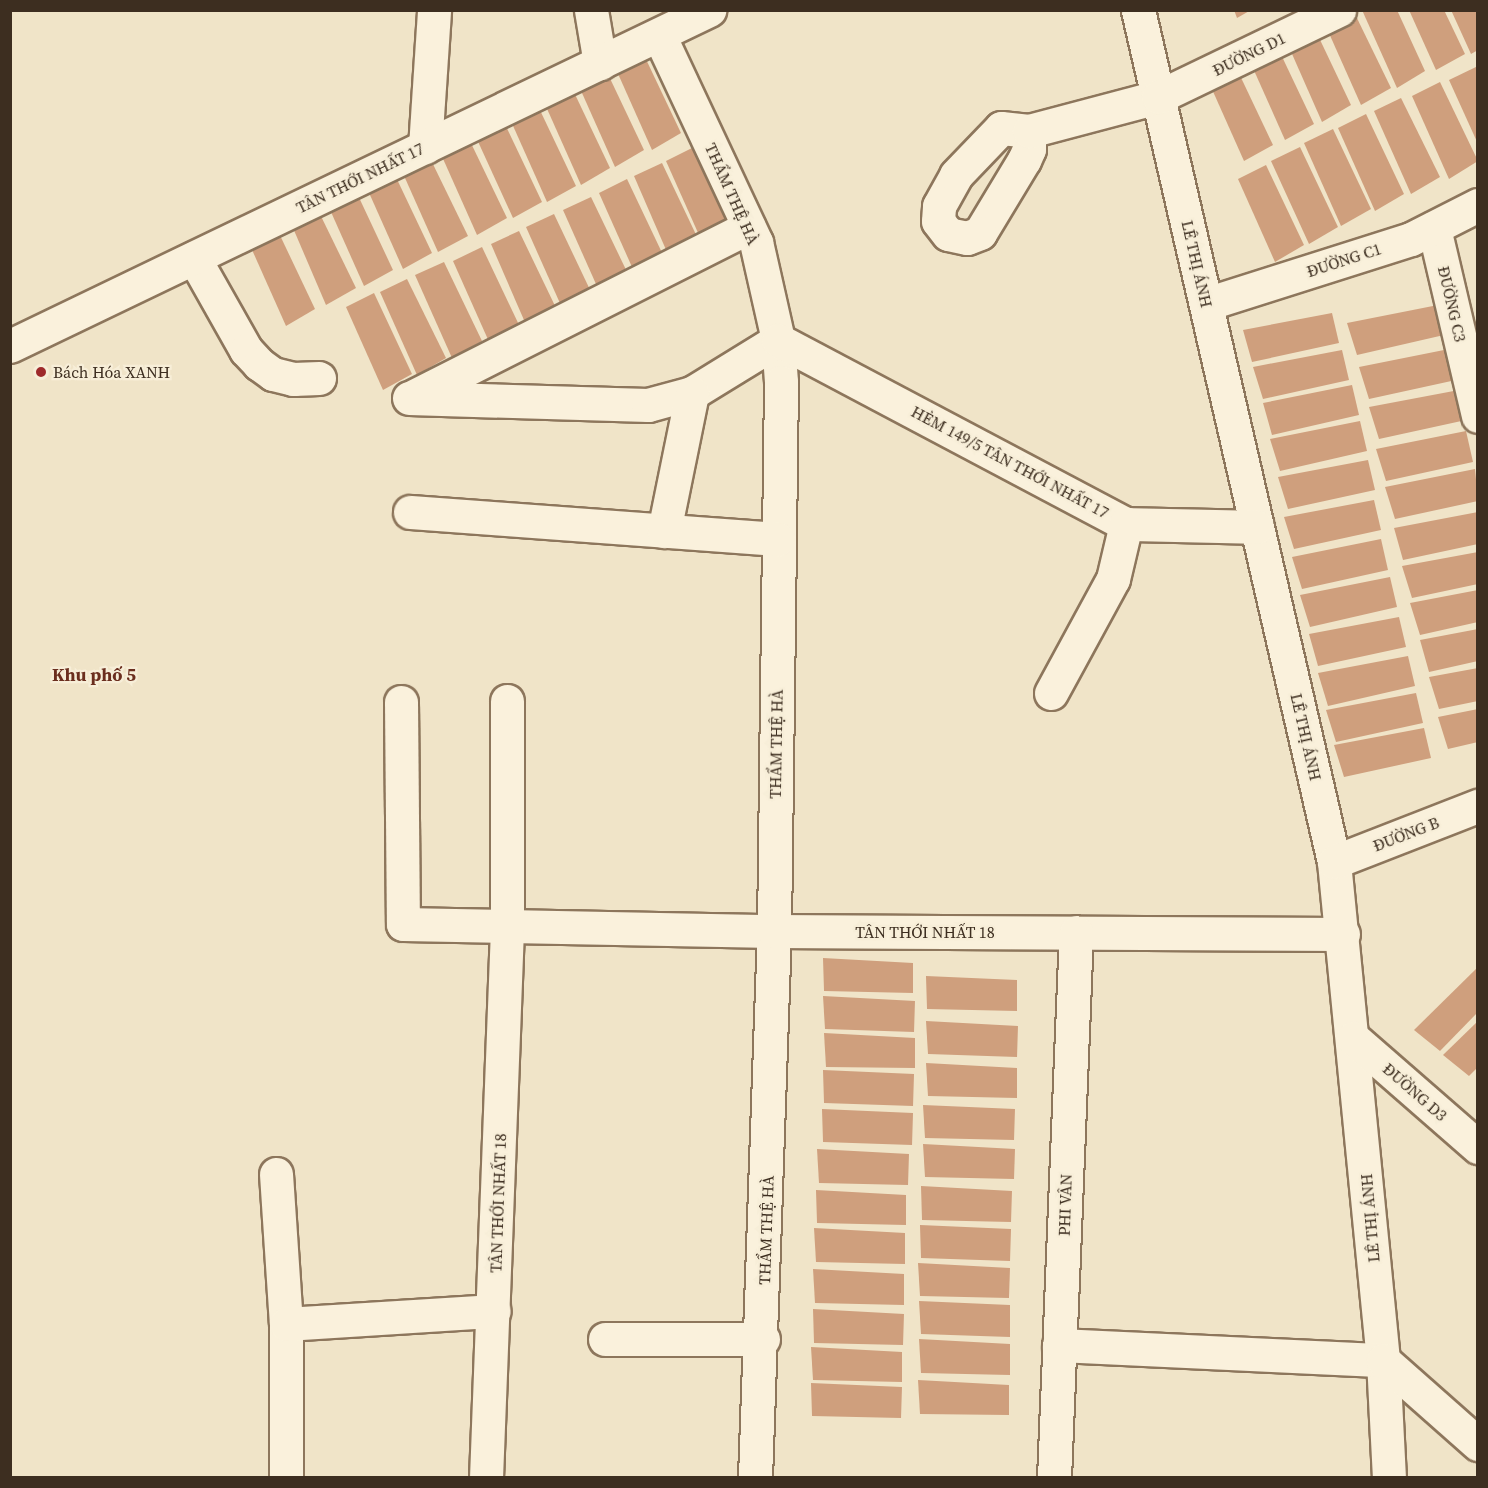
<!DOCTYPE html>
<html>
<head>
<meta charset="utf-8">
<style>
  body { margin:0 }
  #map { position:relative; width:1488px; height:1488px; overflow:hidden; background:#f0e4c8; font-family:"Source Serif 4",serif }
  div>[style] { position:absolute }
  .building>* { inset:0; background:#cf9f7d }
  .roads { filter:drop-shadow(2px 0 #8d765c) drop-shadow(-2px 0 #8d765c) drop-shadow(0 2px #8d765c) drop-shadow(0 -2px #8d765c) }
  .minor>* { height:33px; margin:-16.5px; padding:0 16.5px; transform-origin:16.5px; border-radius:16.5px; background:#faf1dc }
  .dots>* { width:16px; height:16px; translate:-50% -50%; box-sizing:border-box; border:3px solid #f7eed8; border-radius:50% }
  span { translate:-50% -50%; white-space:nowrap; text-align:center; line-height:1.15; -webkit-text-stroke:4.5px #f7eed8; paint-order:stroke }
  .street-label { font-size:16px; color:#3d2e20 }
  .poi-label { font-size:16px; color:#3d2e20 }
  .left { translate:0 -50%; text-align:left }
  .neighbourhood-label { font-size:18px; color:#6b2e1e; font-weight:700 }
  .frame { position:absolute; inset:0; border:12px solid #3d2e20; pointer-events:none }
</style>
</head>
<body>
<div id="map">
  <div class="building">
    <i style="clip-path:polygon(1234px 10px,1251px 10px,1237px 18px)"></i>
    <i style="clip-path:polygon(1353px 10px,1391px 88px,1361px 105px,1324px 22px)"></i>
    <i style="clip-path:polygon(1362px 10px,1397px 10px,1425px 71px,1397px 88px)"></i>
    <i style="clip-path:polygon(1409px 10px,1444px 10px,1465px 54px,1436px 70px)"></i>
    <i style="clip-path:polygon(1451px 10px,1478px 10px,1478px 50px,1471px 54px)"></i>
    <i style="clip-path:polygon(1313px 25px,1351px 105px,1322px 122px,1285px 38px)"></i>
    <i style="clip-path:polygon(1276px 44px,1314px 124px,1285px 140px,1248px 57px)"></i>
    <i style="clip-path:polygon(643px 53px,681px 133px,652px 150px,615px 67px)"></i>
    <i style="clip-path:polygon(1235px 65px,1273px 145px,1244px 161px,1207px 78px)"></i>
    <i style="clip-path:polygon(1478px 66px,1478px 144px,1449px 80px)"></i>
    <i style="clip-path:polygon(606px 70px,644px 150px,615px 167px,578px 84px)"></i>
    <i style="clip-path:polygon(1440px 82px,1478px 161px,1449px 179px,1412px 96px)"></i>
    <i style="clip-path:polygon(572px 88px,610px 168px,581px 185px,544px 102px)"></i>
    <i style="clip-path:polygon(1401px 98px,1440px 177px,1411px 194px,1374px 111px)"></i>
    <i style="clip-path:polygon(538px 106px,576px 186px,547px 202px,510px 119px)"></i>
    <i style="clip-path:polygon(1366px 114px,1404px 194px,1375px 211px,1338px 128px)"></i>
    <i style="clip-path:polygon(504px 122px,542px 202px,513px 218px,475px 135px)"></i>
    <i style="clip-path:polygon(1333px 129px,1371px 209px,1341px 226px,1304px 143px)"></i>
    <i style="clip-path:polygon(469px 139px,507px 218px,477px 235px,440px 152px)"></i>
    <i style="clip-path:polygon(694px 147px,732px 227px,703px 244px,666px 161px)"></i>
    <i style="clip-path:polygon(1300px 147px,1338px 227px,1309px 244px,1271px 161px)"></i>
    <i style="clip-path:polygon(429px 156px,468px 236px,438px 252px,401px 169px)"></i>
    <i style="clip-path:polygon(662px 163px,700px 243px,670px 259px,634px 176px)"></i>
    <i style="clip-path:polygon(1266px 165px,1304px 245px,1275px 262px,1238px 179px)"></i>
    <i style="clip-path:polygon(394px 173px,432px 253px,403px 269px,366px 186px)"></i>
    <i style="clip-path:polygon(627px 179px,665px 259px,636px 276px,599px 193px)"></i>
    <i style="clip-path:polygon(355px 189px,393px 270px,364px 286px,327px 203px)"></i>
    <i style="clip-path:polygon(591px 197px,629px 276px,600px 293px,563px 210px)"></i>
    <i style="clip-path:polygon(317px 208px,356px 288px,326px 305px,290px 221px)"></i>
    <i style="clip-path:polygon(554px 214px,592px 294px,563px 310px,526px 227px)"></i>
    <i style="clip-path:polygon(277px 229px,315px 309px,286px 326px,249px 243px)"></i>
    <i style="clip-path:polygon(519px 231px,557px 310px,527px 327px,491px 244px)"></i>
    <i style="clip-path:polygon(482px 247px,520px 327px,490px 344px,453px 261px)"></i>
    <i style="clip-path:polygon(444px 262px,482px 341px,452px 358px,415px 275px)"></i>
    <i style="clip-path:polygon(407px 279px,446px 358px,417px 375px,380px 292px)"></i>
    <i style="clip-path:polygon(374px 293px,412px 374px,383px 390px,346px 307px)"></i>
    <i style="clip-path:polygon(1438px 305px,1444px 335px,1357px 355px,1347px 323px)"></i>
    <i style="clip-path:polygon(1332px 313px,1339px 343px,1252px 362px,1243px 330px)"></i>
    <i style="clip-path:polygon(1449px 349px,1456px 380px,1369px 399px,1359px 367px)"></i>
    <i style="clip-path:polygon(1342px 350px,1349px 380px,1263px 399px,1253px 367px)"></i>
    <i style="clip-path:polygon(1352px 385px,1359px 415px,1272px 435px,1263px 403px)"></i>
    <i style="clip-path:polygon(1459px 390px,1466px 420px,1379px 439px,1369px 407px)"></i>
    <i style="clip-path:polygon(1360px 421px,1367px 451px,1280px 471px,1270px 439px)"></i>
    <i style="clip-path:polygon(1466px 431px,1473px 462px,1386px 481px,1376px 449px)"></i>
    <i style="clip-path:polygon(1368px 460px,1375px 490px,1288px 509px,1278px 477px)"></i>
    <i style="clip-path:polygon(1475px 469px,1478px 501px,1395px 519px,1385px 487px)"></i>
    <i style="clip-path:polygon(1374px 500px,1381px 530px,1294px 549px,1284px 517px)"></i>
    <i style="clip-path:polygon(1478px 512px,1478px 544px,1403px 560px,1394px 528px)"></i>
    <i style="clip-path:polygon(1381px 539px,1388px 570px,1302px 589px,1292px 557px)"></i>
    <i style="clip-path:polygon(1478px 552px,1478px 584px,1412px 598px,1402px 566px)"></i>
    <i style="clip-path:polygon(1390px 577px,1397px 607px,1310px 627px,1300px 595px)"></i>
    <i style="clip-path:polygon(1478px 590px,1478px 622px,1420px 635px,1410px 603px)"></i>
    <i style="clip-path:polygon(1399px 617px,1406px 647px,1318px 666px,1309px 634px)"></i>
    <i style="clip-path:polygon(1478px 629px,1478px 661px,1429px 672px,1420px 640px)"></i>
    <i style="clip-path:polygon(1408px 656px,1415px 686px,1328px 706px,1318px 673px)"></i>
    <i style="clip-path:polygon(1478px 668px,1478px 701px,1439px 709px,1429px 677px)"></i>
    <i style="clip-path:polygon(1416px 693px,1423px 723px,1336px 742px,1326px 710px)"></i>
    <i style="clip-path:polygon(1478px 709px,1478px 742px,1448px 749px,1438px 717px)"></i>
    <i style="clip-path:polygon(1424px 728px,1431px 758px,1344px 777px,1334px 745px)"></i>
    <i style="clip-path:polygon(823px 958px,913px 963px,913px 993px,824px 991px)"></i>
    <i style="clip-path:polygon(1478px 967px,1478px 1012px,1440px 1051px,1414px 1030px)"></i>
    <i style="clip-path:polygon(926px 976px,1017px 980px,1017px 1011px,927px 1009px)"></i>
    <i style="clip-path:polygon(823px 996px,915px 1001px,914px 1032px,825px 1029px)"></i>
    <i style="clip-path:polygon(926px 1021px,1018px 1026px,1017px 1057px,928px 1054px)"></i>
    <i style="clip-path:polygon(1478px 1021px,1478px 1067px,1469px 1076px,1443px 1055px)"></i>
    <i style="clip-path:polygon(824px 1033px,915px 1038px,915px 1068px,826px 1067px)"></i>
    <i style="clip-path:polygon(926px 1063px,1017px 1068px,1017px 1098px,928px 1096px)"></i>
    <i style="clip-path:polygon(823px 1070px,914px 1074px,913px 1106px,824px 1103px)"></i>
    <i style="clip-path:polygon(923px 1105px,1015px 1109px,1014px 1140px,925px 1138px)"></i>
    <i style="clip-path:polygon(822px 1109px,913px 1113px,912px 1145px,823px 1142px)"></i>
    <i style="clip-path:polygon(923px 1144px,1015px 1149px,1014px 1179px,925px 1177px)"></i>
    <i style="clip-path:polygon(817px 1149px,909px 1154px,908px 1185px,819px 1183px)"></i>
    <i style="clip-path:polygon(921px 1186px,1012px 1191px,1011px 1222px,922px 1220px)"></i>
    <i style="clip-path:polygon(816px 1190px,906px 1195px,906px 1225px,817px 1223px)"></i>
    <i style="clip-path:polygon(920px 1225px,1011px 1229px,1010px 1261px,921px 1258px)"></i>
    <i style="clip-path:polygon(814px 1228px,905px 1233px,905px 1264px,816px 1262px)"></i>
    <i style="clip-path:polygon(918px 1263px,1010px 1268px,1009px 1298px,920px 1296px)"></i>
    <i style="clip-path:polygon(813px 1269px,904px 1274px,904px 1305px,815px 1303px)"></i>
    <i style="clip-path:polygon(919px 1301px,1010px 1305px,1010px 1337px,921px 1334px)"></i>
    <i style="clip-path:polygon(813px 1309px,904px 1314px,903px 1345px,814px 1343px)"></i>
    <i style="clip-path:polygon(919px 1339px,1010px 1344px,1010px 1375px,921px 1373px)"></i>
    <i style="clip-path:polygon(811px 1347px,902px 1352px,902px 1382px,813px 1380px)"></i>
    <i style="clip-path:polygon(918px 1380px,1009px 1385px,1009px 1415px,920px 1414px)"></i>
    <i style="clip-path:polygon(811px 1383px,902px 1387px,901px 1418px,812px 1416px)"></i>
  </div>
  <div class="roads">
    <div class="minor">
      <i style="left:591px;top:10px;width:54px;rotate:80.4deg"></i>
      <i style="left:1138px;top:10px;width:874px;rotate:77.04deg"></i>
      <i style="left:1334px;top:862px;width:500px;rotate:84.38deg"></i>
      <i style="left:1383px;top:1360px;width:118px;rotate:87.1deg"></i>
      <i style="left:659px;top:35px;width:229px;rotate:64.9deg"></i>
      <i style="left:756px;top:242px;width:100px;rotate:77.3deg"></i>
      <i style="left:778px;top:340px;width:42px;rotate:85.9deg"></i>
      <i style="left:781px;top:382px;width:549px;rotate:90.73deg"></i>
      <i style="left:774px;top:931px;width:547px;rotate:91.99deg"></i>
      <i style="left:1029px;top:131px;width:18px;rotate:90deg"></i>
      <i style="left:1029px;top:149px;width:12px;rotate:114deg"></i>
      <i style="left:1024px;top:160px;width:85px;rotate:121.1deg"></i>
      <i style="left:980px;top:233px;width:14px;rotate:159deg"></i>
      <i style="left:967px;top:238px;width:19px;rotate:-168deg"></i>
      <i style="left:948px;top:234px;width:16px;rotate:-128deg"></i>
      <i style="left:938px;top:221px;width:15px;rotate:-86deg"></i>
      <i style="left:939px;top:206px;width:35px;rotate:-61deg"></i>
      <i style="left:956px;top:175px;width:65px;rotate:-46.2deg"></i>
      <i style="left:1001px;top:128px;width:28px;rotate:6deg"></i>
      <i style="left:1029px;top:131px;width:133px;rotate:-14.8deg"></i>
      <i style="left:1158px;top:97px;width:201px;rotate:-25.7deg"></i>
      <i style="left:425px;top:147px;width:137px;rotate:-86.2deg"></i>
      <i style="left:1434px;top:228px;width:193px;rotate:76.8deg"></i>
      <i style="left:194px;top:258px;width:106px;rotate:60.5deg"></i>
      <i style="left:246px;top:350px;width:19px;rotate:47deg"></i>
      <i style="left:259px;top:364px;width:17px;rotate:36deg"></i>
      <i style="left:273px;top:374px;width:21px;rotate:14deg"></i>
      <i style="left:293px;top:379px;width:26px;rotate:-2deg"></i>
      <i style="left:1206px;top:304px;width:215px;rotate:-17.6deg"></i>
      <i style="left:1411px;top:239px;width:75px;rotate:-26.9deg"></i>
      <i style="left:10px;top:346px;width:776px;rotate:-25.67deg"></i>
      <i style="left:414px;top:396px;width:375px;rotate:-26.8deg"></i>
      <i style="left:409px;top:398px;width:239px;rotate:1.7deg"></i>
      <i style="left:648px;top:405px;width:46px;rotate:-15.3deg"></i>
      <i style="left:692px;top:393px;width:101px;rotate:-31.6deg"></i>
      <i style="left:778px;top:340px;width:394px;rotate:27.9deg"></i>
      <i style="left:1126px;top:524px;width:131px;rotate:1.3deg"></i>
      <i style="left:410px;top:512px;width:369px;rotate:4.2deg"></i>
      <i style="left:664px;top:531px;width:141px;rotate:-78.5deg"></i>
      <i style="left:1051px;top:693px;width:130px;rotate:-61.5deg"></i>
      <i style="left:1113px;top:579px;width:57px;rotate:-76.7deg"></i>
      <i style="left:401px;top:702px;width:222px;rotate:89.5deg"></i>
      <i style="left:403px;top:924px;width:371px;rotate:1.1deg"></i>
      <i style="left:774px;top:931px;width:569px;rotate:0.3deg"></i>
      <i style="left:1334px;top:862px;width:155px;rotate:-21.3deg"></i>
      <i style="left:1353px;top:1038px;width:166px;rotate:41.1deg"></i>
      <i style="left:276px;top:1174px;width:150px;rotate:86.2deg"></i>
      <i style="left:286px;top:1324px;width:154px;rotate:90deg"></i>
      <i style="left:286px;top:1324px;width:208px;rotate:-3.6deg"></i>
      <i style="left:605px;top:1339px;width:158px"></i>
      <i style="left:1059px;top:1345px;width:324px;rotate:2.7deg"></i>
      <i style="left:1383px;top:1360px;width:127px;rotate:41.5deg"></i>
      <i style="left:486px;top:1478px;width:550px;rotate:-87.81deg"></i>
      <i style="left:507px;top:928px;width:227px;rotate:-90deg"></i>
      <i style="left:1054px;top:1478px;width:546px;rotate:-87.69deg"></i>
    </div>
  </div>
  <div class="dots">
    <i style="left:41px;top:372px;background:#9e2a2b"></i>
  </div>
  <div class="street-label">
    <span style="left:1249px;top:54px;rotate:-26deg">ĐƯỜNG D1</span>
    <span style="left:360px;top:178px;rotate:-26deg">TÂN THỚI NHẤT 17</span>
    <span style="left:732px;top:194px;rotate:66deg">THẨM THỆ HÀ</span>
    <span style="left:1344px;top:260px;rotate:-18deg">ĐƯỜNG C1</span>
    <span style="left:1197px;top:264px;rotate:77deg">LÊ THỊ ÁNH</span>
    <span style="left:1452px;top:304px;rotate:77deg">ĐƯỜNG C3</span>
    <span style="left:1010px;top:462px;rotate:28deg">HẺM 149/5 TÂN THỚI NHẤT 17</span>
    <span style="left:1306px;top:737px;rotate:77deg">LÊ THỊ ÁNH</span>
    <span style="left:776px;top:744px;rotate:-89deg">THẨM THỆ HÀ</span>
    <span style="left:1406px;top:834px;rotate:-21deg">ĐƯỜNG B</span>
    <span style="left:925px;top:932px">TÂN THỚI NHẤT 18</span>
    <span style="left:1415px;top:1092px;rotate:41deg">ĐƯỜNG D3</span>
    <span style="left:498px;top:1203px;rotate:-88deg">TÂN THỚI NHẤT 18</span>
    <span style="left:1065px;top:1205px;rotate:-88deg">PHI VÂN</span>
    <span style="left:1370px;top:1218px;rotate:-95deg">LÊ THỊ ÁNH</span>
    <span style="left:766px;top:1230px;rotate:-88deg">THẨM THỆ HÀ</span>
  </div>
  <div class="poi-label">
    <span class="left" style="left:53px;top:372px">Bách Hóa XANH</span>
  </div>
  <div class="neighbourhood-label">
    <span style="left:94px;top:675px">Khu phố 5</span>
  </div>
  <div class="frame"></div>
</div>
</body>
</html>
